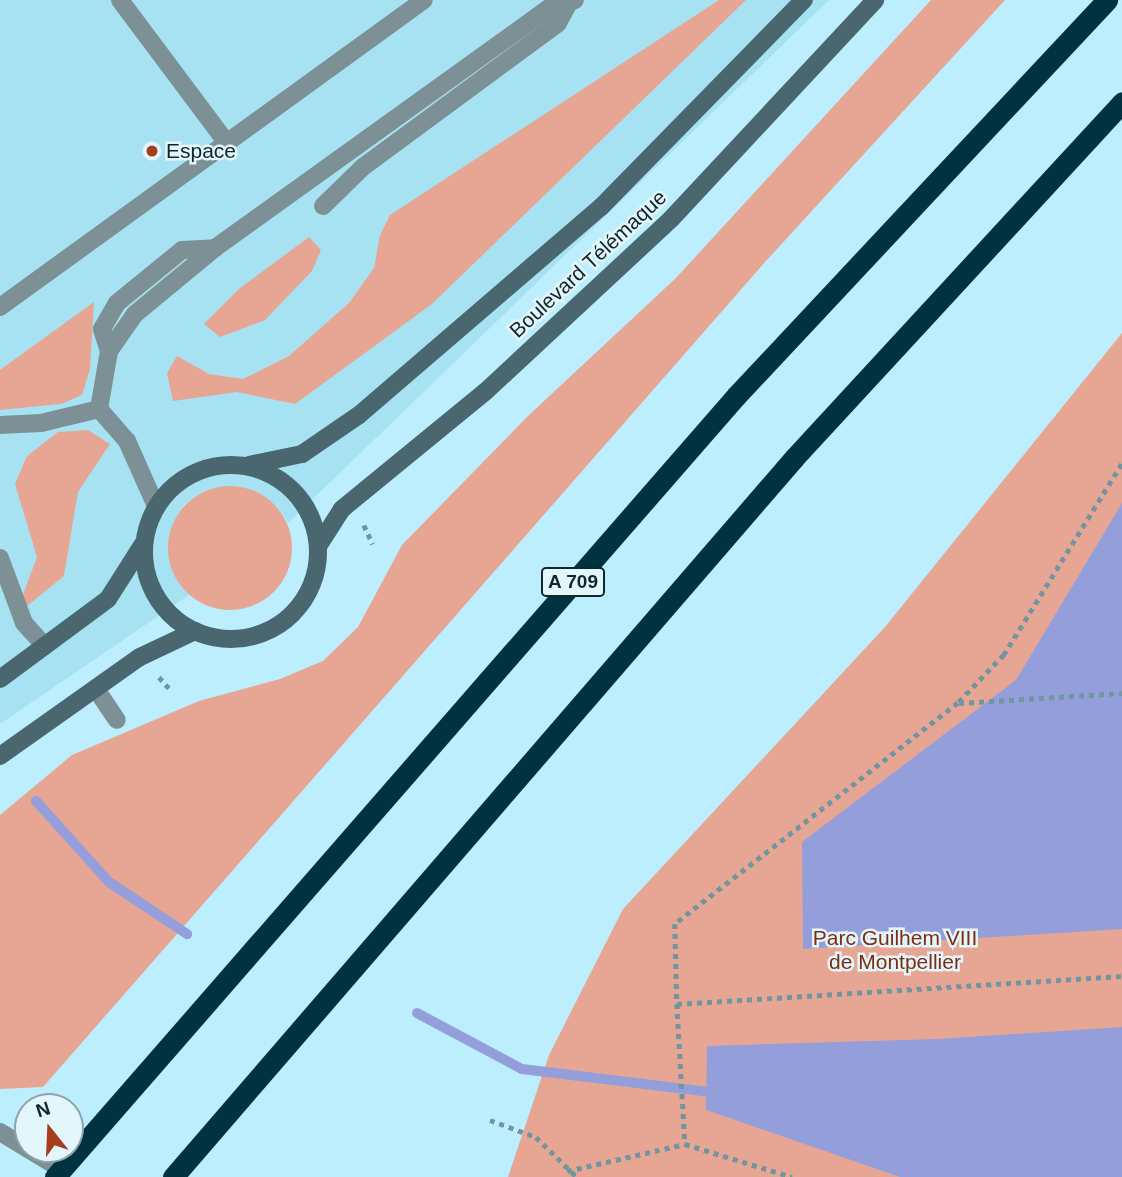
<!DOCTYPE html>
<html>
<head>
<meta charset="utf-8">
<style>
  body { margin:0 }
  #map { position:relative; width:1122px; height:1177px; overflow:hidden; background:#bceefd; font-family:Arial,sans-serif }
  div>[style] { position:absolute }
  .built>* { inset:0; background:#a7e2f3 }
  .green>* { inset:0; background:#e6a693 }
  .round { border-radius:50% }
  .water>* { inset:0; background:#949edb }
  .stream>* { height:10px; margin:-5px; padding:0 5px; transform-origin:5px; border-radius:5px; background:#949edb }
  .path>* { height:4.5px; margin-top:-2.25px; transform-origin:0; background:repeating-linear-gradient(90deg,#7196a0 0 5px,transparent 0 10px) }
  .service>* { height:18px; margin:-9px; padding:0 9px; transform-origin:9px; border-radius:9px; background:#7c9096 }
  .secondary>* { height:18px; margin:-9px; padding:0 9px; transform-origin:9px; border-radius:9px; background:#4a6770 }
  .secondary>.ring { margin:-9px; padding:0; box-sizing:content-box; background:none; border:18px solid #4a6770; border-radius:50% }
  .motorway>* { height:21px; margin:-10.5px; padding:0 10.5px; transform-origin:10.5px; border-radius:10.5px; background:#00333f }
  .dots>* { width:19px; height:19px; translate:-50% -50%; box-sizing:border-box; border:4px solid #e2f6fb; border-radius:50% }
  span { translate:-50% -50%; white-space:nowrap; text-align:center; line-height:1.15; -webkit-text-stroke:5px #e2f6fb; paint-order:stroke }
  .shield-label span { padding:2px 5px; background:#e2f6fb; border:2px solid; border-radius:5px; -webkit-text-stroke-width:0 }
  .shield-label { font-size:19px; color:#12262b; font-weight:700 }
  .poi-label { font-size:21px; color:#12262b }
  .left { translate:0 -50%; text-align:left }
  .street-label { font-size:21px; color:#12262b }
  .park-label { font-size:21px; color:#7e2c12 }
  .north { position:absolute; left:14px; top:1093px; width:70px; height:70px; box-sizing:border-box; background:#e2f6fb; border:2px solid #8fa3a8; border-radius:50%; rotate:342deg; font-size:19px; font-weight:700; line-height:28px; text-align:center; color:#12262b }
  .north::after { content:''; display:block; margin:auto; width:24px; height:32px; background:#a53e1d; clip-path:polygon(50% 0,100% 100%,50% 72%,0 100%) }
</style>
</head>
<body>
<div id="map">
  <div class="built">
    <i style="clip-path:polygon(0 0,829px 0,288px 523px,281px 511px,206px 490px,194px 497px,183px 506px,179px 584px,189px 595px,0 724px)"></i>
  </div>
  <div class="green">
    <i style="clip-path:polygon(719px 0,746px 0,432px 304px,295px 404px,237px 392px,173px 401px,167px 373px,177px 356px,209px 374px,243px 379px,289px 356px,349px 303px,374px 268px,380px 235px,390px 215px)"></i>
    <i style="clip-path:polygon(931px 0,1005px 0,766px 261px,43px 1087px,0 1089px,0 815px,72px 755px,199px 701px,280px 679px,323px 661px,358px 627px,402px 545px,529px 415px,676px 278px)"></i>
    <i style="clip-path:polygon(309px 237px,321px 250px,312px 271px,265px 320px,220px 337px,204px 324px,240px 288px)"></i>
    <i style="clip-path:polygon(94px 302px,90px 369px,82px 395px,61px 404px,0 410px,0 370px)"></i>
    <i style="clip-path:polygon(1122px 333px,1122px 1177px,508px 1177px,549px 1055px,623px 909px,885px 627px)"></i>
    <i style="clip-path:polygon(88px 430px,110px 444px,78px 492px,64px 576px,27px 606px,21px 600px,37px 557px,15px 484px,27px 456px,58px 432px)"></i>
    <i class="round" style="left:168px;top:486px;width:124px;height:124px"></i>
  </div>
  <div class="water">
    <i style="clip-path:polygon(1122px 503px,1122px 929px,803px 949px,802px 842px,1016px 680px)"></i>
    <i style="clip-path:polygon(1122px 1027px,1122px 1177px,900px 1177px,706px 1110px,707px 1046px,937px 1039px)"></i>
  </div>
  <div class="stream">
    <i style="left:36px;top:801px;width:109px;rotate:48deg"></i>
    <i style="left:109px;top:882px;width:94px;rotate:33.7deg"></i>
    <i style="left:417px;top:1013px;width:119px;rotate:28.1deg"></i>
    <i style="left:522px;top:1069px;width:188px;rotate:7deg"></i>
  </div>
  <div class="path">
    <i style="left:1122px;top:464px;width:225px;rotate:121.7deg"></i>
    <i style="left:1004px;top:655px;width:66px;rotate:133.8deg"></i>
    <i style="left:958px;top:703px;width:359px;rotate:142deg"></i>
    <i style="left:675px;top:924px;width:80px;rotate:88.6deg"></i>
    <i style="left:677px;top:1004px;width:446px;rotate:-3.6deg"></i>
    <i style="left:364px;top:525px;width:21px;rotate:65deg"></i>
    <i style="left:159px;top:677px;width:15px;rotate:48deg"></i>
    <i style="left:959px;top:703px;width:163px;rotate:-3.5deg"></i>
    <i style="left:677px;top:1004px;width:139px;rotate:86.7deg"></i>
    <i style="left:490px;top:1120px;width:49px;rotate:20.3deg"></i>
    <i style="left:536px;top:1137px;width:57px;rotate:44.3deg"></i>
    <i style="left:567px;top:1171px;width:121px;rotate:-12.9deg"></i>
    <i style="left:685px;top:1144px;width:112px;rotate:17.1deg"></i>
  </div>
  <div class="service">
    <i style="left:120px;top:0;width:179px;rotate:53.2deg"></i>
    <i style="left:323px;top:206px;width:56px;rotate:-44.3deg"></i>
    <i style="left:363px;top:167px;width:242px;rotate:-36.4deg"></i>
    <i style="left:558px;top:23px;width:19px;rotate:-62deg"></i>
    <i style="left:0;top:307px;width:523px;rotate:-35.91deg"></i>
    <i style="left:109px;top:351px;width:23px;rotate:-108deg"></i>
    <i style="left:102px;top:329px;width:30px;rotate:-60deg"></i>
    <i style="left:117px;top:303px;width:84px;rotate:-39.2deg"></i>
    <i style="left:182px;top:250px;width:33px;rotate:-3deg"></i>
    <i style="left:99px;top:409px;width:59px;rotate:-80.2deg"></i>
    <i style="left:109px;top:351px;width:45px;rotate:-54.9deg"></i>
    <i style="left:135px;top:314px;width:104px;rotate:-39.5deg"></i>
    <i style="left:215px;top:248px;width:411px;rotate:-35.7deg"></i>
    <i style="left:549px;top:8px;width:27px;rotate:-17deg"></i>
    <i style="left:0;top:425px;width:41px;rotate:-2.8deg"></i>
    <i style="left:41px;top:423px;width:60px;rotate:-13.6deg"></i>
    <i style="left:99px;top:409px;width:43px;rotate:48.8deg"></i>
    <i style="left:127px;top:441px;width:71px;rotate:66deg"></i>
    <i style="left:0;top:558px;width:69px;rotate:69.7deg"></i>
    <i style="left:24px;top:623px;width:31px;rotate:48deg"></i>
    <i style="left:96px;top:689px;width:37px;rotate:56deg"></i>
    <i style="left:0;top:1132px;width:71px;rotate:31.2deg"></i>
  </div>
  <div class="secondary">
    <i class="ring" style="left:144px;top:465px;width:156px;height:156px"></i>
    <i style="left:249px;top:465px;width:54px;rotate:-11.7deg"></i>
    <i style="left:302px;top:454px;width:69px;rotate:-34.4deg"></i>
    <i style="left:359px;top:415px;width:319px;rotate:-40.7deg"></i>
    <i style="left:601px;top:207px;width:290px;rotate:-45.6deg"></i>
    <i style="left:319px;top:545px;width:43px;rotate:-57.4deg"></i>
    <i style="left:342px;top:509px;width:185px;rotate:-39.3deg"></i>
    <i style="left:485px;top:392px;width:255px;rotate:-42.9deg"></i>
    <i style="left:672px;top:218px;width:298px;rotate:-47deg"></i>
    <i style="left:0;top:679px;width:134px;rotate:-36.5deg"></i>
    <i style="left:108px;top:599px;width:65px;rotate:-57.5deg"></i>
    <i style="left:0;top:756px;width:171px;rotate:-35.3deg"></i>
    <i style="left:140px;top:657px;width:61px;rotate:-25.3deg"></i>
  </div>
  <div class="motorway">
    <i style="left:55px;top:1177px;width:1036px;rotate:-48.91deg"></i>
    <i style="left:736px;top:396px;width:543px;rotate:-46.87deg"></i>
    <i style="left:173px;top:1177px;width:950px;rotate:-49.18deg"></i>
    <i style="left:794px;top:458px;width:484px;rotate:-47.3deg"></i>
  </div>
  <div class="dots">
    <i style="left:152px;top:151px;background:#a53e1d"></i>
  </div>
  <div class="shield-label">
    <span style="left:573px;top:582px">A 709</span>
  </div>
  <div class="poi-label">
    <span class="left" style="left:166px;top:151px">Espace</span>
  </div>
  <div class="street-label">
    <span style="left:588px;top:264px;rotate:-43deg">Boulevard Télémaque</span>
  </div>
  <div class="park-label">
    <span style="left:895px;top:950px">Parc Guilhem VIII<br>de Montpellier</span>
  </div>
  <div class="north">N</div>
</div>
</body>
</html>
